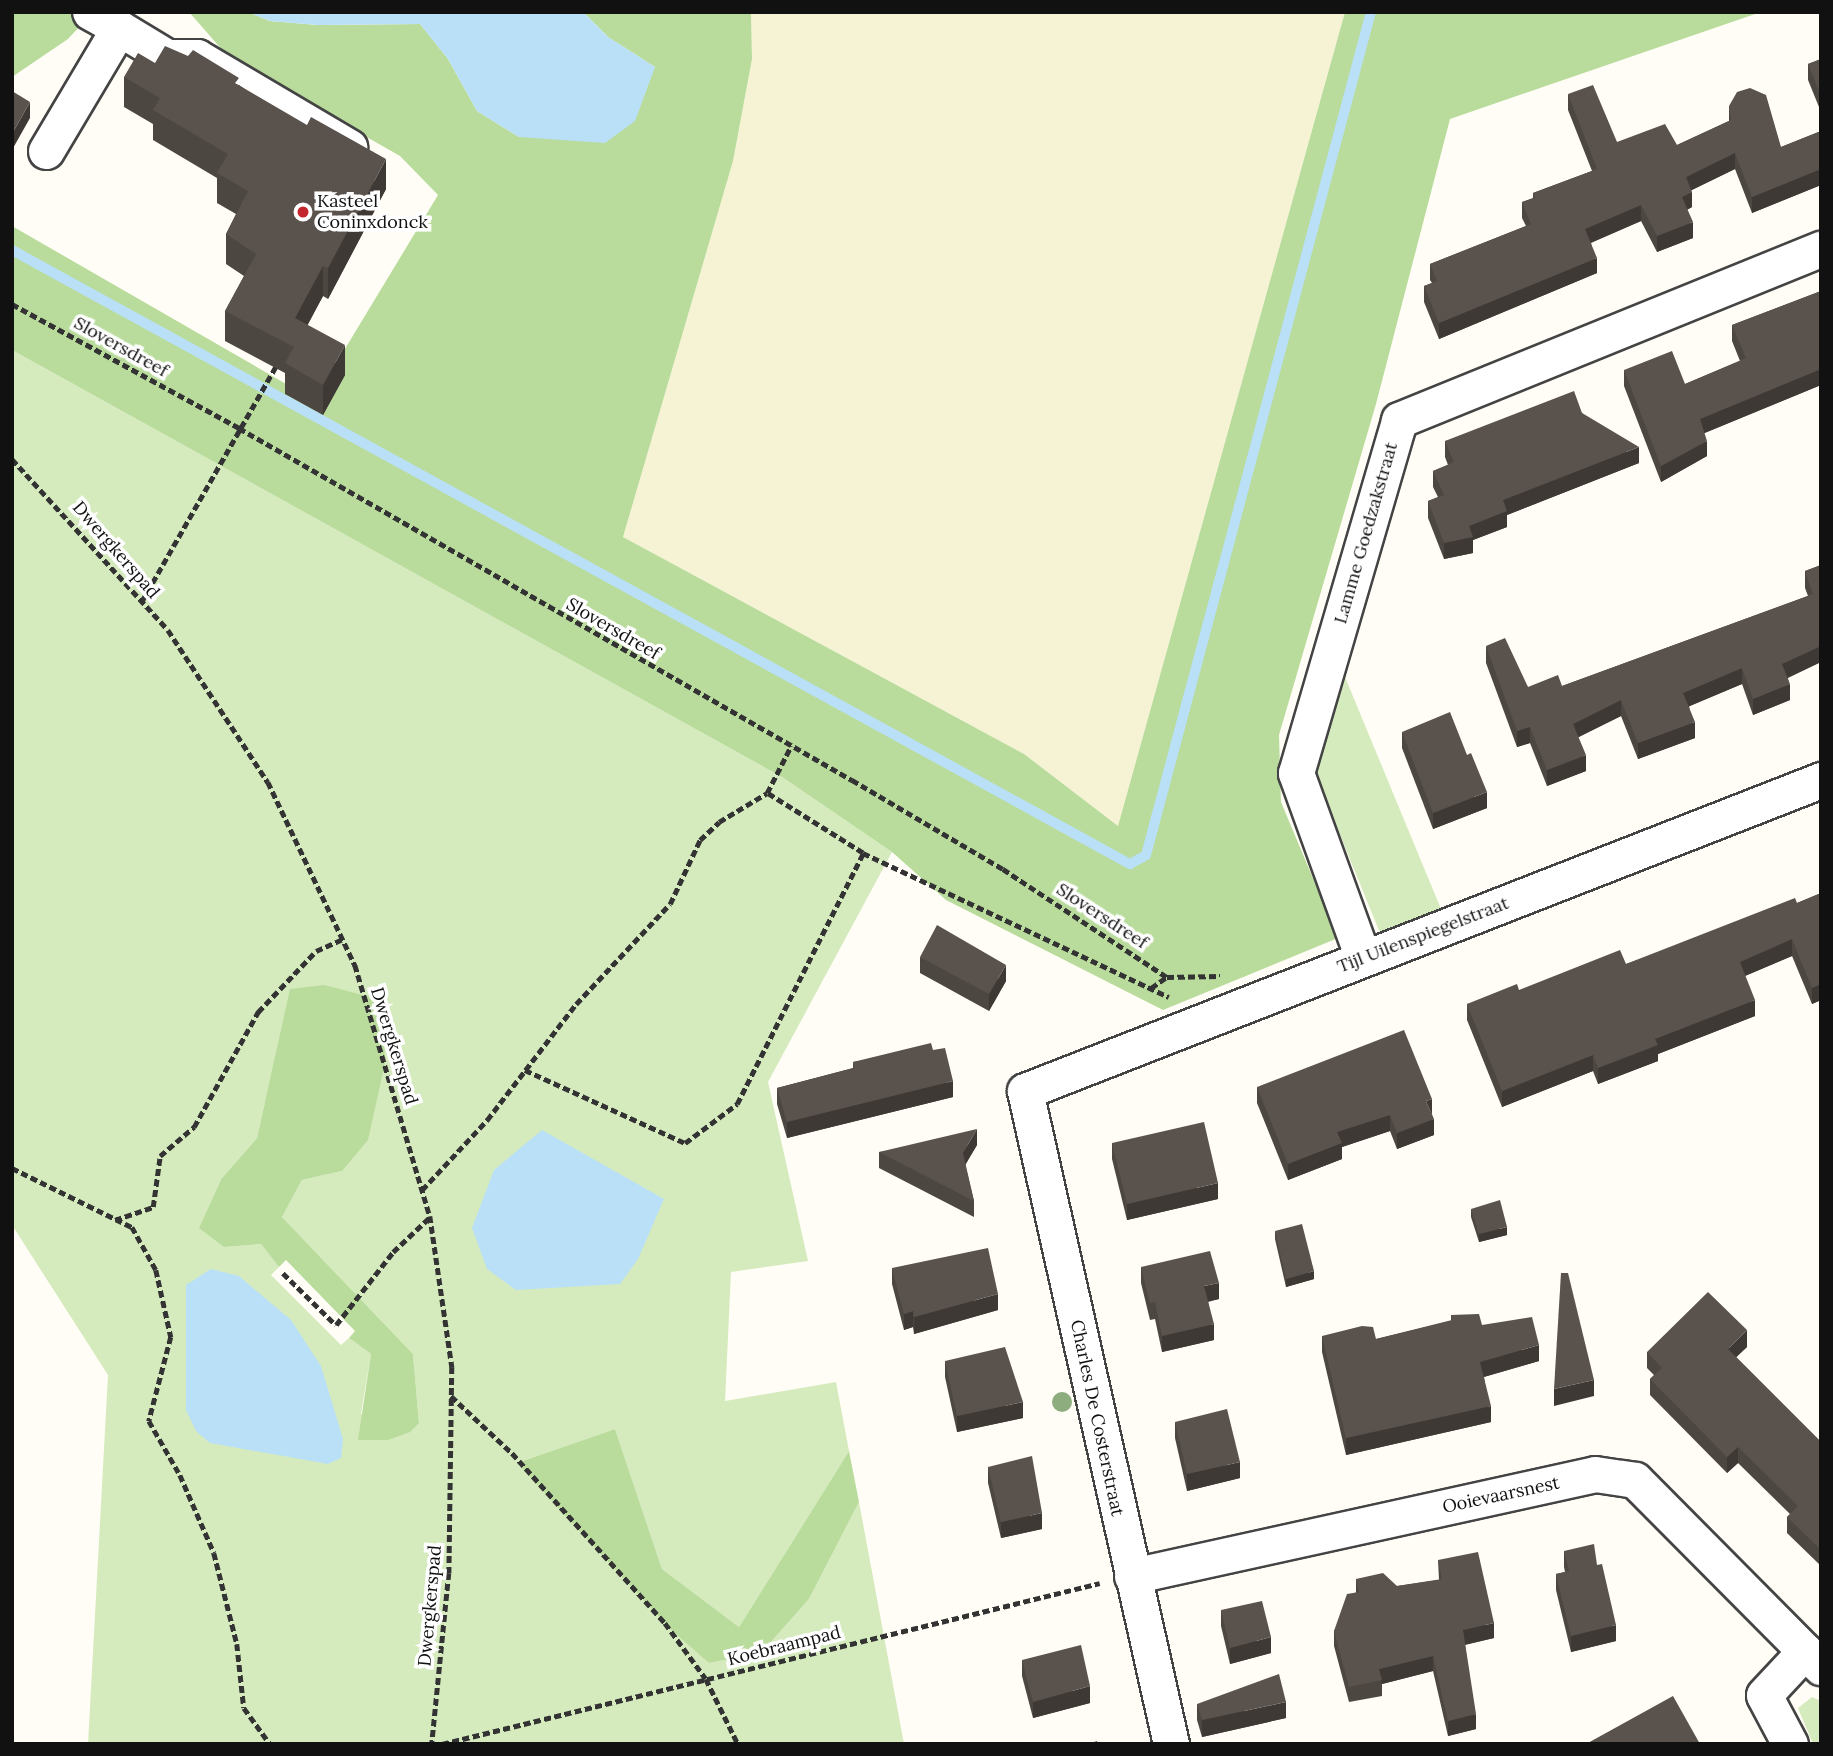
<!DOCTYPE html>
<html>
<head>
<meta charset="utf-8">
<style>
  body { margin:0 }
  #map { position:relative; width:1833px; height:1756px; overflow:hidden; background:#fffdf5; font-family:Lora,serif }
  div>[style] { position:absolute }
  .farmland>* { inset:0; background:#f6f3d4 }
  .green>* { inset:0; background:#d5ebbd }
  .forest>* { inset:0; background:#b9dc9c }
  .water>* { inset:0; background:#b9e0f7 }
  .stream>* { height:10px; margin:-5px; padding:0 5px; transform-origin:5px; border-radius:5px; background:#b9e0f7 }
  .path>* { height:4.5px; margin-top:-2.25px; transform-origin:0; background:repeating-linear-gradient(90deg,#333 0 7px,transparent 0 10.5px) }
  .roads { filter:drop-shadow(2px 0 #444) drop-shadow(-2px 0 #444) drop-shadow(0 2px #444) drop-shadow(0 -2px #444) }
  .minor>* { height:35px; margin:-17.5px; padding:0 17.5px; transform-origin:17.5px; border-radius:17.5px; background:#fff }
  .trees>* { width:20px; height:20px; margin:-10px; border-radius:50%; background:#8dad7f }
  .wall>* { inset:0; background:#4d4742 }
  .shaded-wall>* { inset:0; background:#3f3936 }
  .building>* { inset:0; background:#5a524d }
  .dots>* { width:19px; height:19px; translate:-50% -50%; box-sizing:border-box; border:4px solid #fff; border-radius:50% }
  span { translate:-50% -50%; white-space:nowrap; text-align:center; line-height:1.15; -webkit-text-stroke:7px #fff; paint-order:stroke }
  .poi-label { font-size:18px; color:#111 }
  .left { translate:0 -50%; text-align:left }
  .street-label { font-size:18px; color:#111 }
  .frame { position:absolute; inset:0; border:14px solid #111; pointer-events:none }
</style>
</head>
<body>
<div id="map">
  <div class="farmland">
    <i style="clip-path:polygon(751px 12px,1345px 12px,1118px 826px,1024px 754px,623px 537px,733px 161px,752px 59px)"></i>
  </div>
  <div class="green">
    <i style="clip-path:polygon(evenodd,12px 350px,782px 777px,892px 852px,768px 1082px,808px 1261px,731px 1272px,725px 1401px,836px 1382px,849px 1451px,739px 1627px,662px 1569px,615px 1429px,517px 1463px,709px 1663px,761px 1653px,809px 1599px,859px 1502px,904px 1744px,88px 1744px,108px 1375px,12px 1225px,12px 350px,265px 1102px,342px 1171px,302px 1180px,282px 1217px,413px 1354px,419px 1423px,361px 1414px,371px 1354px,349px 1338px,341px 1345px,271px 1275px,279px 1267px,261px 1244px,224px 1247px,222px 1178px,257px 1138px,265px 1102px)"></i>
    <i style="clip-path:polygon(1345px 677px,1441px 909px,1380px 933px,1314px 771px)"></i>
    <i style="clip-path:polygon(1812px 1697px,1821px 1701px,1821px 1744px,1813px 1744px,1798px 1708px)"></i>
  </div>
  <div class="forest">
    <i style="clip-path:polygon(12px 12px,93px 12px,68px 39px,12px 77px)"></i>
    <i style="clip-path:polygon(189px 12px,248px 12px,270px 21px,318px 25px,420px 24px,448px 59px,477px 111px,519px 137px,655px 67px,608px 37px,583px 12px,751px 12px,752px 59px,733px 161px,623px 537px,1024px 754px,1118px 826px,1345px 12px,1761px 12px,1450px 119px,1376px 404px,1279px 735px,1281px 802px,1338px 938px,1163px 1010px,946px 900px,892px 852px,782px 777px,12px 350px,12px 226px,314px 400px,438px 195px,400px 156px,231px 60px)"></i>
    <i style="clip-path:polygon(324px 985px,382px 1000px,385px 1063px,368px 1140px,342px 1171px,302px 1180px,282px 1217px,413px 1354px,419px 1423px,410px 1432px,388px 1440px,358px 1440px,371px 1354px,349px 1338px,355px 1331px,286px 1260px,279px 1267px,261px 1244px,224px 1247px,199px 1228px,222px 1178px,257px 1138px,290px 989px)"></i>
    <i style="clip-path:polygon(615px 1429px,662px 1569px,739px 1627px,849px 1451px,859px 1502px,809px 1599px,761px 1653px,709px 1663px,668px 1627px,517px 1463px)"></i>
  </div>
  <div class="water">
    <i style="clip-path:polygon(248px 12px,583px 12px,608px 37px,655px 67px,635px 121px,605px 143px,519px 137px,477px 111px,448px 59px,420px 24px,318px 25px,270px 21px)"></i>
    <i style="clip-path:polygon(542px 1130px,664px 1199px,638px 1259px,620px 1284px,516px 1290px,487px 1269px,472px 1228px,494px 1170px)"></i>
    <i style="clip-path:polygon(211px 1269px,239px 1276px,291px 1320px,321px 1366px,343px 1439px,341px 1458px,328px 1464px,210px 1443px,196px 1431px,186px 1410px,186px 1285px)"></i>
  </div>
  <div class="stream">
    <i style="left:12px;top:250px;width:1276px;rotate:28.78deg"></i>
    <i style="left:1130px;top:864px;width:18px;rotate:-29deg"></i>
    <i style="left:1146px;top:855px;width:873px;rotate:-75.06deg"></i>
  </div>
  <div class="path">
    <i style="left:12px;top:304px;width:259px;rotate:28.6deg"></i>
    <i style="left:239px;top:428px;width:707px;rotate:29.87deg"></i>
    <i style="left:852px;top:780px;width:175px;rotate:30.5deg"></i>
    <i style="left:1003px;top:869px;width:196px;rotate:33.4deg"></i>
    <i style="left:1167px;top:977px;width:53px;rotate:-1.1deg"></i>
    <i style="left:12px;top:459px;width:231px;rotate:47.6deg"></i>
    <i style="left:168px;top:630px;width:182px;rotate:56.7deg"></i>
    <i style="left:268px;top:782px;width:203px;rotate:64.6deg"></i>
    <i style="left:355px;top:965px;width:262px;rotate:73.4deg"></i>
    <i style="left:430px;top:1216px;width:153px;rotate:81.7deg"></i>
    <i style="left:452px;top:1367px;width:206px;rotate:90.8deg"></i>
    <i style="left:449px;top:1573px;width:172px;rotate:95.7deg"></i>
    <i style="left:142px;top:601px;width:273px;rotate:-60.3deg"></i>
    <i style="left:863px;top:853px;width:338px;rotate:25.2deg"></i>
    <i style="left:1151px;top:988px;width:19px;rotate:-35deg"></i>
    <i style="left:525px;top:1070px;width:176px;rotate:24.5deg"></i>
    <i style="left:685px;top:1143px;width:65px;rotate:-36.9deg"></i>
    <i style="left:737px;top:1104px;width:281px;rotate:-63.3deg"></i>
    <i style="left:863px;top:853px;width:113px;rotate:-148deg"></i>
    <i style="left:12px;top:1168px;width:134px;rotate:26.2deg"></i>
    <i style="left:132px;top:1227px;width:49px;rotate:60.8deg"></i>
    <i style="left:156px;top:1270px;width:69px;rotate:77.4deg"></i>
    <i style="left:171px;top:1337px;width:87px;rotate:104.7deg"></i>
    <i style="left:149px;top:1421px;width:62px;rotate:60.1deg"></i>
    <i style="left:180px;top:1475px;width:85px;rotate:66.4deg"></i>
    <i style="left:214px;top:1553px;width:94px;rotate:75.8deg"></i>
    <i style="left:237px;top:1644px;width:64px;rotate:83.8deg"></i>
    <i style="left:244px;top:1708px;width:44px;rotate:54.2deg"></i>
    <i style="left:422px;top:1190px;width:96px;rotate:-47.1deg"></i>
    <i style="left:487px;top:1120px;width:146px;rotate:-52.5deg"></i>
    <i style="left:576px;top:1004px;width:137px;rotate:-46.8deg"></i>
    <i style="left:670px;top:904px;width:71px;rotate:-64.9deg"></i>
    <i style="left:700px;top:840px;width:26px;rotate:-43deg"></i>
    <i style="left:719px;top:822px;width:56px;rotate:-31.1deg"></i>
    <i style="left:767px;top:793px;width:53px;rotate:-62.9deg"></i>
    <i style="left:115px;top:1220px;width:40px;rotate:-18.9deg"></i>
    <i style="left:153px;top:1207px;width:51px;rotate:-82.2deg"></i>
    <i style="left:160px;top:1156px;width:45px;rotate:-40.5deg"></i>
    <i style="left:194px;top:1127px;width:132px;rotate:-60.9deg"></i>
    <i style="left:258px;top:1012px;width:84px;rotate:-46.4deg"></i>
    <i style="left:316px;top:951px;width:30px;rotate:-24deg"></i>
    <i style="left:283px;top:1273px;width:74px;rotate:44.5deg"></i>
    <i style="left:336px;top:1325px;width:93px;rotate:-52deg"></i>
    <i style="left:393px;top:1252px;width:51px;rotate:-43.4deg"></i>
    <i style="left:451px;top:1396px;width:83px;rotate:43.1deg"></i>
    <i style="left:512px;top:1453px;width:229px;rotate:48deg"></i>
    <i style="left:665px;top:1623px;width:69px;rotate:53.8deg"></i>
    <i style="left:706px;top:1679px;width:72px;rotate:63.8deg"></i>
    <i style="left:442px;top:1744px;width:677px;rotate:-13.75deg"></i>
  </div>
  <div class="roads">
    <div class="minor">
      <i style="left:119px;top:28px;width:56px;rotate:31.1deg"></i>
      <i style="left:167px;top:57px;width:30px"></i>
      <i style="left:197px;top:57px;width:177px;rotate:30.6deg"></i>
      <i style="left:46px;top:151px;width:143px;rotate:-59.3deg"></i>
      <i style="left:119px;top:28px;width:33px;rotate:-151deg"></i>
      <i style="left:1363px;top:958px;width:197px;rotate:-109.9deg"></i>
      <i style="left:1296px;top:773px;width:368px;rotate:-73.7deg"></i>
      <i style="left:1399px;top:420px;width:455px;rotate:-22.1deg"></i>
      <i style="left:1132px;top:1576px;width:474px;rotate:-12.4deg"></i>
      <i style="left:1595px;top:1474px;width:40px;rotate:8.5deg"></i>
      <i style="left:1635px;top:1480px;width:264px;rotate:45.2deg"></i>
      <i style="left:1171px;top:1744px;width:669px;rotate:-102.6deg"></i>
      <i style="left:1025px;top:1091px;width:855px;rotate:-21.34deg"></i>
      <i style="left:1790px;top:1744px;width:55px;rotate:-118deg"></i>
      <i style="left:1764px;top:1695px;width:60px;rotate:-47deg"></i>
    </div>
  </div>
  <div class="trees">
    <i style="left:1062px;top:1402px"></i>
  </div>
  <div class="wall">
    <i style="clip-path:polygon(1821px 59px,1821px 112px,1808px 80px,1808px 64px)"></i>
    <i style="clip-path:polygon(124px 77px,239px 85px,386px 189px,328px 299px,323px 296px,307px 325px,345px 375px,323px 415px,285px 394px,285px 373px,225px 341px,225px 311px,244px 276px,226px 264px,226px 234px,236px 214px,217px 203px,217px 178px,153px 140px,153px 124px,124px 107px)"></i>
    <i style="clip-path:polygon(1568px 94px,1617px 142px,1677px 145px,1729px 121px,1729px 106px,1781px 147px,1821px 131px,1821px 185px,1752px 213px,1735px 169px,1691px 190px,1692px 207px,1687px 210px,1693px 238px,1657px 252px,1641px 221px,1591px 243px,1597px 273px,1439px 339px,1424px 302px,1424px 286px,1432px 283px,1430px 280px,1430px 264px,1526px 226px,1522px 218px,1522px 202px,1533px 198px,1533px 193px,1592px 171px,1568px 110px)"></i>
    <i style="clip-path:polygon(1821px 291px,1821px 385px,1704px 433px,1707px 456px,1661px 482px,1624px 386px,1624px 370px,1685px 384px,1740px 361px,1732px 341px,1732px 325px)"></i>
    <i style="clip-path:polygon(1582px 413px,1639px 463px,1507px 515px,1507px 527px,1473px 540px,1473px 553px,1444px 559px,1428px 518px,1428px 501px,1438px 497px,1433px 487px,1433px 471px,1448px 465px,1445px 457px,1445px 441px)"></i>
    <i style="clip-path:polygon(1821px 565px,1821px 662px,1788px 678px,1790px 700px,1753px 715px,1742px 684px,1689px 706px,1695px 738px,1638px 759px,1621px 716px,1578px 737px,1586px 771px,1547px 786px,1530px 743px,1517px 747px,1486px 663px,1486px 646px,1528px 687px,1562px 686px,1808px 596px,1805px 588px,1805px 571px)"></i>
    <i style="clip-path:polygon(1402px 732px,1487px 808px,1433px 829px,1402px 748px)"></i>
    <i style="clip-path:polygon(1821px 893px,1821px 1000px,1812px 1004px,1792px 956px,1745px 976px,1755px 1016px,1658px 1054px,1658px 1061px,1598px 1084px,1593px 1071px,1502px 1107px,1467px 1020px,1467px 1004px,1626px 964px,1797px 903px)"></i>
    <i style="clip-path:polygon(920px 957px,1006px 981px,989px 1011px,920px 973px)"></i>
    <i style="clip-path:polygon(933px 1050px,953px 1097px,787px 1138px,777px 1104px,777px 1088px,853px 1068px,853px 1062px)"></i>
    <i style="clip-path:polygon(1257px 1087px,1432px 1114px,1434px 1135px,1397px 1149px,1390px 1131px,1342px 1147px,1342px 1159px,1288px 1180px,1257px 1103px)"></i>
    <i style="clip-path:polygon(1112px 1143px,1218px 1199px,1127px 1220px,1112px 1159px)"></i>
    <i style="clip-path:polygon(977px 1145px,965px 1164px,974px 1201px,974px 1217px,879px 1168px,879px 1152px)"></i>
    <i style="clip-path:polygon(1471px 1209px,1507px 1235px,1479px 1242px,1471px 1217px)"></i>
    <i style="clip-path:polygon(1275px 1231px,1314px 1279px,1286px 1287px,1275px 1239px)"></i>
    <i style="clip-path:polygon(1141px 1267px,1219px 1299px,1208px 1301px,1214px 1340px,1162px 1352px,1155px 1319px,1150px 1320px,1141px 1283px)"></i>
    <i style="clip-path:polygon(892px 1268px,998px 1310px,914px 1334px,913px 1327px,904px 1330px,892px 1284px)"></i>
    <i style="clip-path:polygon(1451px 1315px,1482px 1325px,1539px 1361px,1484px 1377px,1491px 1422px,1346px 1455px,1322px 1352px,1322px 1336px,1376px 1339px,1451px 1321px)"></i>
    <i style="clip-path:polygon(1747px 1347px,1736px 1357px,1821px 1442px,1821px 1566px,1787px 1533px,1787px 1517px,1790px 1514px,1738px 1463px,1727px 1473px,1650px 1395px,1650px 1379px,1654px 1375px,1647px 1368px,1647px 1352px)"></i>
    <i style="clip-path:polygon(945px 1361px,1023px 1418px,957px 1432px,945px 1377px)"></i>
    <i style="clip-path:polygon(1175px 1422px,1240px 1478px,1187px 1491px,1175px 1438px)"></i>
    <i style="clip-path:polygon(988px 1467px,1042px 1529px,1001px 1538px,988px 1483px)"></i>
    <i style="clip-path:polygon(1564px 1551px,1597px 1565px,1616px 1641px,1571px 1652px,1556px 1590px,1556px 1574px,1565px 1572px,1564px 1567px)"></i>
    <i style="clip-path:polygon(1438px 1560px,1494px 1638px,1465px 1645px,1476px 1729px,1448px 1736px,1433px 1671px,1382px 1684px,1382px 1696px,1349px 1702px,1334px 1646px,1334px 1631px,1356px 1592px,1356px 1579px,1397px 1586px,1439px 1580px)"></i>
    <i style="clip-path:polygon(1221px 1610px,1271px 1653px,1230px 1664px,1221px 1626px)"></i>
    <i style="clip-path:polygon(1022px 1660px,1090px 1703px,1033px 1718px,1022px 1676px)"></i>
    <i style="clip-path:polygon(1197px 1704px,1286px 1718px,1202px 1737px,1197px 1720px)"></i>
  </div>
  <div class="shaded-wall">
    <i style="clip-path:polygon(30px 102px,30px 118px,12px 150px,12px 134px)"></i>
    <i style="clip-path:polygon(1735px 153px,1735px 169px,1686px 193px,1686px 177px)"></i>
    <i style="clip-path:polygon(386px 159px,386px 189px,328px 299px,328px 268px)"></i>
    <i style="clip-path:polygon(1821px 169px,1821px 185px,1752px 213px,1752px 197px)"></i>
    <i style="clip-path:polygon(1692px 192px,1692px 207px,1682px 212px,1682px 197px)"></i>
    <i style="clip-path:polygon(1641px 205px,1641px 221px,1585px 245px,1585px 229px)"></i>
    <i style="clip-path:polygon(1693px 222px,1693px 238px,1657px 252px,1657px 236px)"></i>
    <i style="clip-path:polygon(1597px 258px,1597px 273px,1439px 339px,1439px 323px)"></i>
    <i style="clip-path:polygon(323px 266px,323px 296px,295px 349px,295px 318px)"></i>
    <i style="clip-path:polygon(345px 345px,345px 375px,323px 415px,323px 385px)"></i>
    <i style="clip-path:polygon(1821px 369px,1821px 385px,1700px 435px,1700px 419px)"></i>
    <i style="clip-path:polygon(1707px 441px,1707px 456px,1661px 482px,1661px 466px)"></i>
    <i style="clip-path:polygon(1639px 447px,1639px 463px,1507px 515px,1507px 527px,1473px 540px,1473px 553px,1444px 559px,1444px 543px,1503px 500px)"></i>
    <i style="clip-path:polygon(1821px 646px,1821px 662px,1782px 680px,1782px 664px)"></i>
    <i style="clip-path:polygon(1742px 668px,1742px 684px,1683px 709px,1683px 693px)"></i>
    <i style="clip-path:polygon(1790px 684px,1790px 700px,1753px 715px,1753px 699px)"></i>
    <i style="clip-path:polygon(1621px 700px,1621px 716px,1573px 740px,1573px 724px)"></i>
    <i style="clip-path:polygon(1695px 722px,1695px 738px,1638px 759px,1638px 743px)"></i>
    <i style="clip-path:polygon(1530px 727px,1530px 743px,1517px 747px,1517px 731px)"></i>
    <i style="clip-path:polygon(1586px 755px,1586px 771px,1547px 786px,1547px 770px)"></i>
    <i style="clip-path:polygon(1487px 792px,1487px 808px,1433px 829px,1433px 813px)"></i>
    <i style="clip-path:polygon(1792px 939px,1792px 956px,1740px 978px,1740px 962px)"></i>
    <i style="clip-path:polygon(1006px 965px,1006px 981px,989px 1011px,989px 994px)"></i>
    <i style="clip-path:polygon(1821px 984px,1821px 1000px,1812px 1004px,1812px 988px)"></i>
    <i style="clip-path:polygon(1755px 1000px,1755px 1016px,1658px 1054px,1658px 1061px,1598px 1084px,1598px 1068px,1655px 1039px)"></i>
    <i style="clip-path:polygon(1593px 1055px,1593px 1071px,1502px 1107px,1502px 1091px)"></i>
    <i style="clip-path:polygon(953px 1081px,953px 1097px,787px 1138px,787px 1122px)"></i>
    <i style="clip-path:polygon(1432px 1099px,1432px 1115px,1426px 1101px)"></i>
    <i style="clip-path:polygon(1390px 1115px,1390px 1131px,1342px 1147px,1342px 1159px,1288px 1180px,1288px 1164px,1337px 1132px)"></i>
    <i style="clip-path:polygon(1434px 1119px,1434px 1135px,1397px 1149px,1397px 1133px)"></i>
    <i style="clip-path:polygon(977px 1129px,977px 1145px,963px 1169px,963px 1153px)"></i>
    <i style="clip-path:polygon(1218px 1183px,1218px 1199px,1127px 1220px,1127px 1204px)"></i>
    <i style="clip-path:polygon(1507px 1227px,1507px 1235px,1479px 1242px,1479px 1234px)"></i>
    <i style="clip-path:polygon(1314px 1271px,1314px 1279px,1286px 1287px,1286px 1279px)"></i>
    <i style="clip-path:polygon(1219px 1283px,1219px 1299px,1204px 1303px,1204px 1286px)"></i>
    <i style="clip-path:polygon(998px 1294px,998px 1310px,914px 1334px,914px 1317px)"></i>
    <i style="clip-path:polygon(913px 1311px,913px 1327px,904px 1330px,904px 1314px)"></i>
    <i style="clip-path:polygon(1214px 1324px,1214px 1340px,1162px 1352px,1162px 1336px)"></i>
    <i style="clip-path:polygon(1747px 1330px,1747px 1347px,1728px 1365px,1728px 1349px)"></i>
    <i style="clip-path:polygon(1539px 1345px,1539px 1361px,1480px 1378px,1480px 1362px)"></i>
    <i style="clip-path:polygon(1594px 1380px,1594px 1396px,1554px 1406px,1554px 1389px)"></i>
    <i style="clip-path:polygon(1023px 1402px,1023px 1418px,957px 1432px,957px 1416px)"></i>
    <i style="clip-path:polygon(1491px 1406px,1491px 1422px,1346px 1455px,1346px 1438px)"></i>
    <i style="clip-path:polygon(1738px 1447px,1738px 1463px,1727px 1473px,1727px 1457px)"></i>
    <i style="clip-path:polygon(1240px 1462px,1240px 1478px,1187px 1491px,1187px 1474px)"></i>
    <i style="clip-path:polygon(1042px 1513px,1042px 1529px,1001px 1538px,1001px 1522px)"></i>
    <i style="clip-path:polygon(1494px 1623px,1494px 1638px,1463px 1645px,1463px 1630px)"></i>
    <i style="clip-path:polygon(1616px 1625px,1616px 1641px,1571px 1652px,1571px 1636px)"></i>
    <i style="clip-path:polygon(1271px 1637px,1271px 1653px,1230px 1664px,1230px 1648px)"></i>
    <i style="clip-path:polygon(1433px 1656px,1433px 1671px,1382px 1684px,1379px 1669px)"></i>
    <i style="clip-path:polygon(1090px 1686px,1090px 1703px,1033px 1718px,1033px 1702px)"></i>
    <i style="clip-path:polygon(1286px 1702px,1286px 1718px,1202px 1737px,1202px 1720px)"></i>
    <i style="clip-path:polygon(1476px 1714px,1476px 1729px,1448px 1736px,1448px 1721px)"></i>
  </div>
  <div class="building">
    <i style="clip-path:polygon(165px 46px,188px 56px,193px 50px,239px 78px,235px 83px,307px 125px,311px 117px,386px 159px,328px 268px,323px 266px,295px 318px,345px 345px,323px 385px,285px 363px,294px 347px,225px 311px,256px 254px,226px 234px,248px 191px,217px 173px,228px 154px,153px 110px,160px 98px,124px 77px,138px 53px,155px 63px)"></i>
    <i style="clip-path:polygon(1821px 59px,1821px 96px,1808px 64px)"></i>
    <i style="clip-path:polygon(1593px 85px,1617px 142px,1665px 124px,1677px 145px,1731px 120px,1729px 106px,1737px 92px,1750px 88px,1766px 95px,1781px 147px,1821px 131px,1821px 169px,1752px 197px,1735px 153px,1686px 177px,1692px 192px,1682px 197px,1693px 222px,1657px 236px,1641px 205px,1585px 229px,1597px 258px,1439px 323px,1424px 286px,1437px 281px,1430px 264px,1531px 224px,1522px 202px,1535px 198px,1533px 193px,1597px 169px,1568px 94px)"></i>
    <i style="clip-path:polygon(12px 91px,30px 102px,12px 134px)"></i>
    <i style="clip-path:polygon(1821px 291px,1821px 369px,1700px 419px,1707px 441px,1661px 466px,1624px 370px,1672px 351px,1685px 384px,1746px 358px,1732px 325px)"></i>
    <i style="clip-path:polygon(1574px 391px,1582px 413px,1639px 447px,1503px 500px,1507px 511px,1469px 526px,1473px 537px,1444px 543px,1428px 501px,1444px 495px,1433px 471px,1454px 462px,1445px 441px)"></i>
    <i style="clip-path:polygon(1821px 565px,1821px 646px,1782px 664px,1790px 684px,1753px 699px,1742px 668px,1683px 693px,1695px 722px,1638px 743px,1621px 700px,1573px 724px,1586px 755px,1547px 770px,1530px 727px,1517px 731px,1486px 646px,1505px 638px,1528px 687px,1558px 675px,1562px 686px,1813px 594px,1805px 571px)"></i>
    <i style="clip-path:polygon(1450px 712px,1467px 755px,1471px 753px,1487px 792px,1433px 813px,1402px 732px)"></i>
    <i style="clip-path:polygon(1821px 893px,1821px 984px,1812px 988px,1792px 939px,1740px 962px,1755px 1000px,1655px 1039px,1658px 1045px,1598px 1068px,1593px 1055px,1502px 1091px,1467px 1004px,1517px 984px,1519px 990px,1620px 950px,1626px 964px,1795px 898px,1797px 903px)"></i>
    <i style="clip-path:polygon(937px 925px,1006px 965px,989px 994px,920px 957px)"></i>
    <i style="clip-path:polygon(1404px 1030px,1432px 1099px,1426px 1101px,1434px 1119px,1397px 1133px,1390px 1115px,1337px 1132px,1342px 1143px,1288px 1164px,1257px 1087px)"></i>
    <i style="clip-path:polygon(931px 1043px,933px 1050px,945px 1048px,953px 1081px,787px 1122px,777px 1088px,854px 1068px,853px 1062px)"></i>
    <i style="clip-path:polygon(1204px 1122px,1218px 1183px,1127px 1204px,1112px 1143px)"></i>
    <i style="clip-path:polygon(977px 1129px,963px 1153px,974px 1201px,879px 1152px)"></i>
    <i style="clip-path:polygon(1500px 1200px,1507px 1227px,1479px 1234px,1471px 1209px)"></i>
    <i style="clip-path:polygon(1302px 1224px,1314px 1271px,1286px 1279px,1275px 1231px)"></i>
    <i style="clip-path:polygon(988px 1248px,998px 1294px,914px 1317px,913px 1311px,904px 1314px,892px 1268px)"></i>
    <i style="clip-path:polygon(1210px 1251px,1219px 1283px,1204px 1286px,1214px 1324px,1162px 1336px,1155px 1302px,1150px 1303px,1141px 1267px)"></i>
    <i style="clip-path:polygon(1561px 1273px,1568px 1273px,1594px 1380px,1554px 1389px)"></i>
    <i style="clip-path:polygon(1708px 1292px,1747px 1330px,1728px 1349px,1821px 1442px,1821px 1550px,1787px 1517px,1798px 1506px,1738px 1447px,1727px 1457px,1650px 1379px,1662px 1368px,1647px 1352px)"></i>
    <i style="clip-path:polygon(1479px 1314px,1482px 1325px,1532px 1317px,1539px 1345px,1480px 1362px,1491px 1406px,1346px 1438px,1322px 1336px,1362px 1326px,1373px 1327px,1376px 1339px,1452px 1320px,1451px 1315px)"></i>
    <i style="clip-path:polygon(1005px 1347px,1023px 1402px,957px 1416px,945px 1361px)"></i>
    <i style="clip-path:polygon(1227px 1409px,1240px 1462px,1187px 1474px,1175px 1422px)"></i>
    <i style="clip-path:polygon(1032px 1456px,1042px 1513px,1001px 1522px,988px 1467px)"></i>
    <i style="clip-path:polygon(1594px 1544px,1597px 1565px,1602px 1564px,1616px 1625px,1571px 1636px,1556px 1574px,1569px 1571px,1564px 1551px)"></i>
    <i style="clip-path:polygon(1478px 1552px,1494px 1623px,1463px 1630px,1476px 1714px,1448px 1721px,1433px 1656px,1379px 1669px,1382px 1680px,1349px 1687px,1334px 1631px,1347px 1594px,1359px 1592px,1356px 1579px,1383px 1573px,1397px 1586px,1442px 1579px,1438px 1560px)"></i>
    <i style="clip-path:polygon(1262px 1601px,1271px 1637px,1230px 1648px,1221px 1610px)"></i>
    <i style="clip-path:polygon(1081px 1645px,1090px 1686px,1033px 1702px,1022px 1660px)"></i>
    <i style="clip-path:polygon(1279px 1674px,1286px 1702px,1202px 1720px,1197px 1704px)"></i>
    <i style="clip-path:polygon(1673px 1696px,1700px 1744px,1586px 1744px)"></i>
    <i style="clip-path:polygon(1097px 1741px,1098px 1744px,1088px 1744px)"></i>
  </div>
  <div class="dots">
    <i style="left:303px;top:212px;background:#c4262e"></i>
  </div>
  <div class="poi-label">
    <span class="left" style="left:317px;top:212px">Kasteel<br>Coninxdonck</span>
  </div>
  <div class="street-label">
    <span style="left:121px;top:347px;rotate:29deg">Sloversdreef</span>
    <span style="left:1366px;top:533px;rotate:-74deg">Lamme Goedzakstraat</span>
    <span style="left:116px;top:550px;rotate:49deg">Dwergkerspad</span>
    <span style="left:613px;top:629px;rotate:30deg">Sloversdreef</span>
    <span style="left:1102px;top:916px;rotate:33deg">Sloversdreef</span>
    <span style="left:1423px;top:935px;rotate:-21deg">Tijl Uilenspiegelstraat</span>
    <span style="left:394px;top:1046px;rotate:73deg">Dwergkerspad</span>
    <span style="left:1097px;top:1418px;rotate:78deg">Charles De Costerstraat</span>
    <span style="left:1501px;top:1495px;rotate:-12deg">Ooievaarsnest</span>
    <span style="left:430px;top:1606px;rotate:-85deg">Dwergkerspad</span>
    <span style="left:784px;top:1646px;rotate:-14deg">Koebraampad</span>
  </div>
  <div class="frame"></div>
</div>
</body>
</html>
